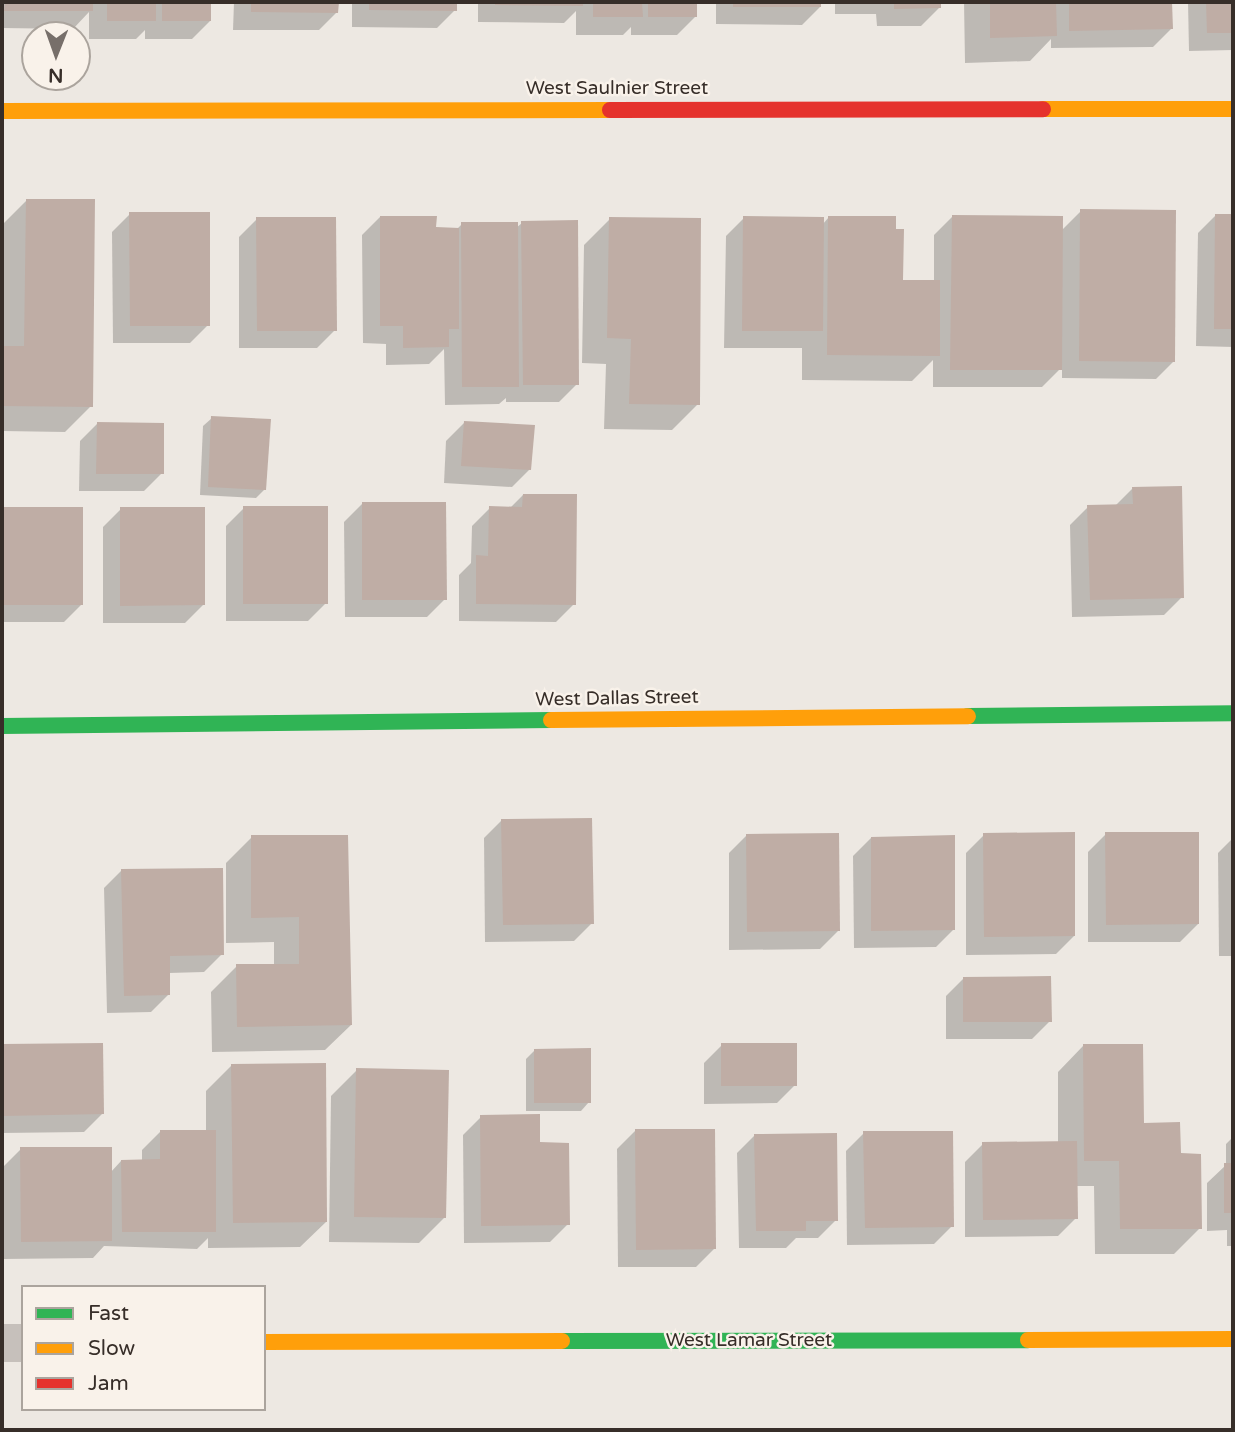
<!DOCTYPE html>
<html>
<head>
<meta charset="utf-8">
<style>
  body { margin:0 }
  #map { position:relative; width:1235px; height:1432px; overflow:hidden; background:#ede8e2; font-family:"Varela Round",sans-serif }
  div>[style] { position:absolute }
  .shadow>* { inset:0; background:#0003 }
  .building>* { inset:0; background:#bfada5 }
  .street>* { height:38px; margin:-19px; padding:0 19px; transform-origin:19px; border-radius:19px; background:#c6c0bb }
  .fast>* { height:16px; margin:-8px; padding:0 8px; transform-origin:8px; border-radius:8px; background:#30b455 }
  .slow>* { height:16px; margin:-8px; padding:0 8px; transform-origin:8px; border-radius:8px; background:#ff9f0a }
  .jam>* { height:16px; margin:-8px; padding:0 8px; transform-origin:8px; border-radius:8px; background:#e5322d }
  span { translate:-50% -50%; white-space:nowrap; text-align:center; line-height:1.15; -webkit-text-stroke:5px #f9f2ea; paint-order:stroke }
  .street-label { font-size:19px; color:#372e29 }
  .frame { position:absolute; inset:0; border:4px solid #372e29; pointer-events:none }
  .legend { position:absolute; left:21px; top:1285px; width:245px; height:126px; box-sizing:border-box; background:#f9f2ea; border:2px solid #aba49d; margin:0; padding:9px 12px; list-style:none; font-size:21px; color:#372e29 }
  .legend li { display:flex; align-items:center; gap:14px; height:35px }
  .legend b { width:35px; border:2px solid #aba49d }
  .north { position:absolute; left:21px; top:21px; width:70px; height:70px; box-sizing:border-box; background:#f9f2ea; border:2px solid #aba49d; border-radius:50%; rotate:181deg; font-size:19px; font-weight:700; line-height:28px; text-align:center; color:#372e29 }
  .north::after { content:''; display:block; margin:auto; width:24px; height:32px; background:#776f6a; clip-path:polygon(50% 0,100% 100%,50% 72%,0 100%) }
</style>
</head>
<body>
<div id="map">
  <div class="shadow">
    <i style="clip-path:polygon(2px 2px,210px 2px,210px 21px,192px 39px,145px 39px,145px 30px,136px 39px,89px 39px,89px 12px,73px 29px,2px 28px)"></i>
    <i style="clip-path:polygon(234px 2px,337px 2px,337px 12px,319px 30px,233px 30px)"></i>
    <i style="clip-path:polygon(352px 2px,455px 2px,455px 10px,437px 28px,352px 27px)"></i>
    <i style="clip-path:polygon(478px 2px,695px 2px,695px 17px,677px 35px,631px 35px,631px 27px,623px 35px,576px 35px,576px 11px,564px 23px,478px 22px)"></i>
    <i style="clip-path:polygon(716px 2px,820px 2px,820px 7px,802px 25px,716px 24px)"></i>
    <i style="clip-path:polygon(835px 2px,939px 2px,939px 8px,921px 26px,877px 26px,876px 14px,835px 14px)"></i>
    <i style="clip-path:polygon(964px 2px,1170px 2px,1171px 29px,1153px 47px,1051px 48px,1051px 39px,1030px 61px,965px 63px)"></i>
    <i style="clip-path:polygon(1188px 2px,1233px 2px,1233px 50px,1189px 51px)"></i>
    <i style="clip-path:polygon(26px 201px,91px 406px,65px 432px,2px 431px,2px 225px)"></i>
    <i style="clip-path:polygon(1081px 211px,1174px 361px,1156px 379px,1062px 378px,1062px 367px,1042px 387px,933px 387px,933px 360px,912px 381px,802px 380px,802px 348px,724px 348px,726px 236px,744px 218px,822px 225px,829px 217px,901px 281px,934px 282px,934px 235px,952px 217px,1061px 231px)"></i>
    <i style="clip-path:polygon(130px 214px,208px 325px,190px 343px,113px 343px,112px 232px)"></i>
    <i style="clip-path:polygon(1216px 215px,1233px 215px,1233px 347px,1196px 346px,1198px 233px)"></i>
    <i style="clip-path:polygon(380px 217px,435px 229px,457px 229px,462px 224px,516px 228px,522px 223px,577px 384px,559px 402px,506px 402px,506px 398px,499px 404px,445px 405px,444px 349px,429px 364px,386px 365px,386px 344px,363px 343px,362px 235px)"></i>
    <i style="clip-path:polygon(257px 219px,335px 330px,317px 348px,239px 348px,239px 237px)"></i>
    <i style="clip-path:polygon(610px 219px,698px 404px,672px 430px,604px 429px,606px 364px,582px 363px,584px 245px)"></i>
    <i style="clip-path:polygon(212px 418px,265px 489px,256px 498px,200px 495px,203px 426px)"></i>
    <i style="clip-path:polygon(98px 423px,162px 473px,144px 491px,79px 491px,80px 441px)"></i>
    <i style="clip-path:polygon(464px 423px,530px 469px,512px 487px,444px 483px,446px 441px)"></i>
    <i style="clip-path:polygon(1133px 488px,1182px 597px,1164px 615px,1072px 617px,1070px 525px,1088px 507px,1115px 506px)"></i>
    <i style="clip-path:polygon(523px 495px,574px 604px,556px 622px,459px 621px,459px 575px,471px 563px,472px 526px,490px 508px,510px 508px)"></i>
    <i style="clip-path:polygon(362px 504px,445px 599px,427px 617px,345px 617px,344px 522px)"></i>
    <i style="clip-path:polygon(244px 508px,326px 603px,308px 621px,226px 621px,226px 526px)"></i>
    <i style="clip-path:polygon(2px 509px,81px 509px,82px 604px,64px 622px,2px 622px)"></i>
    <i style="clip-path:polygon(121px 509px,203px 605px,185px 623px,103px 623px,103px 527px)"></i>
    <i style="clip-path:polygon(502px 820px,592px 923px,574px 941px,485px 942px,484px 838px)"></i>
    <i style="clip-path:polygon(1106px 834px,1198px 924px,1180px 942px,1088px 942px,1088px 852px)"></i>
    <i style="clip-path:polygon(747px 835px,838px 931px,820px 949px,729px 950px,729px 853px)"></i>
    <i style="clip-path:polygon(984px 835px,1074px 936px,1056px 954px,966px 955px,966px 853px)"></i>
    <i style="clip-path:polygon(346px 836px,351px 1025px,325px 1050px,212px 1052px,211px 992px,237px 966px,274px 966px,274px 942px,226px 943px,226px 863px,252px 837px)"></i>
    <i style="clip-path:polygon(871px 838px,954px 929px,936px 947px,854px 948px,853px 856px)"></i>
    <i style="clip-path:polygon(1233px 838px,1233px 956px,1219px 956px,1218px 853px)"></i>
    <i style="clip-path:polygon(122px 870px,222px 954px,204px 972px,169px 973px,169px 994px,151px 1012px,107px 1013px,104px 888px)"></i>
    <i style="clip-path:polygon(964px 978px,1050px 1021px,1032px 1039px,946px 1039px,946px 996px)"></i>
    <i style="clip-path:polygon(2px 1045px,101px 1045px,102px 1114px,84px 1132px,2px 1133px)"></i>
    <i style="clip-path:polygon(722px 1045px,795px 1085px,777px 1103px,704px 1104px,704px 1063px)"></i>
    <i style="clip-path:polygon(1083px 1046px,1142px 1125px,1179px 1155px,1200px 1228px,1174px 1254px,1095px 1254px,1094px 1186px,1076px 1186px,1076px 1218px,1058px 1236px,965px 1237px,965px 1162px,983px 1144px,1058px 1143px,1058px 1072px)"></i>
    <i style="clip-path:polygon(535px 1050px,589px 1102px,581px 1111px,526px 1111px,526px 1059px)"></i>
    <i style="clip-path:polygon(232px 1065px,326px 1222px,300px 1247px,208px 1248px,208px 1238px,197px 1249px,104px 1246px,93px 1258px,4px 1259px,3px 1167px,21px 1149px,110px 1173px,121px 1161px,142px 1161px,142px 1150px,160px 1132px,206px 1131px,206px 1091px)"></i>
    <i style="clip-path:polygon(357px 1070px,444px 1218px,419px 1243px,329px 1242px,331px 1096px)"></i>
    <i style="clip-path:polygon(481px 1117px,539px 1144px,568px 1224px,550px 1242px,464px 1243px,463px 1135px)"></i>
    <i style="clip-path:polygon(635px 1131px,714px 1249px,696px 1267px,618px 1267px,617px 1149px)"></i>
    <i style="clip-path:polygon(864px 1133px,952px 1226px,934px 1244px,847px 1245px,846px 1151px)"></i>
    <i style="clip-path:polygon(755px 1135px,836px 1220px,818px 1238px,796px 1238px,786px 1248px,739px 1248px,737px 1153px)"></i>
    <i style="clip-path:polygon(1233px 1137px,1233px 1246px,1227px 1246px,1227px 1230px,1207px 1231px,1207px 1183px,1226px 1165px,1226px 1144px)"></i>
  </div>
  <div class="building">
    <i style="clip-path:polygon(5px 2px,93px 2px,93px 11px,4px 11px)"></i>
    <i style="clip-path:polygon(107px 2px,156px 2px,156px 21px,107px 21px)"></i>
    <i style="clip-path:polygon(162px 2px,211px 2px,211px 21px,162px 21px)"></i>
    <i style="clip-path:polygon(251px 2px,339px 2px,338px 13px,251px 12px)"></i>
    <i style="clip-path:polygon(369px 2px,457px 2px,457px 11px,369px 10px)"></i>
    <i style="clip-path:polygon(495px 2px,583px 2px,583px 6px,495px 5px)"></i>
    <i style="clip-path:polygon(593px 2px,642px 2px,643px 17px,593px 17px)"></i>
    <i style="clip-path:polygon(648px 2px,697px 2px,697px 17px,648px 17px)"></i>
    <i style="clip-path:polygon(733px 2px,821px 2px,821px 7px,733px 7px)"></i>
    <i style="clip-path:polygon(894px 2px,941px 2px,941px 8px,894px 9px)"></i>
    <i style="clip-path:polygon(990px 2px,1056px 2px,1057px 36px,990px 38px)"></i>
    <i style="clip-path:polygon(1069px 2px,1172px 2px,1173px 29px,1069px 31px)"></i>
    <i style="clip-path:polygon(1206px 2px,1233px 2px,1233px 33px,1207px 33px)"></i>
    <i style="clip-path:polygon(26px 199px,95px 199px,93px 407px,2px 406px,2px 346px,24px 346px)"></i>
    <i style="clip-path:polygon(1080px 209px,1176px 210px,1175px 362px,1079px 361px)"></i>
    <i style="clip-path:polygon(129px 212px,210px 212px,210px 326px,130px 326px)"></i>
    <i style="clip-path:polygon(1215px 214px,1233px 214px,1233px 329px,1214px 329px)"></i>
    <i style="clip-path:polygon(952px 215px,1063px 216px,1062px 370px,950px 370px)"></i>
    <i style="clip-path:polygon(380px 216px,437px 216px,436px 227px,459px 228px,459px 329px,449px 329px,449px 347px,403px 348px,403px 326px,380px 326px)"></i>
    <i style="clip-path:polygon(743px 216px,824px 217px,823px 331px,742px 331px)"></i>
    <i style="clip-path:polygon(828px 216px,896px 216px,896px 229px,904px 229px,903px 280px,940px 280px,940px 356px,827px 355px)"></i>
    <i style="clip-path:polygon(256px 217px,336px 217px,337px 331px,257px 331px)"></i>
    <i style="clip-path:polygon(609px 217px,701px 218px,700px 405px,629px 404px,631px 339px,607px 338px)"></i>
    <i style="clip-path:polygon(578px 220px,579px 385px,523px 385px,521px 221px)"></i>
    <i style="clip-path:polygon(461px 222px,518px 222px,519px 387px,462px 387px)"></i>
    <i style="clip-path:polygon(211px 416px,271px 419px,266px 490px,208px 487px)"></i>
    <i style="clip-path:polygon(464px 421px,535px 425px,531px 470px,461px 466px)"></i>
    <i style="clip-path:polygon(97px 422px,164px 423px,164px 474px,96px 474px)"></i>
    <i style="clip-path:polygon(1182px 486px,1184px 598px,1090px 600px,1087px 505px,1133px 504px,1132px 487px)"></i>
    <i style="clip-path:polygon(523px 494px,577px 494px,576px 605px,476px 604px,476px 555px,488px 556px,489px 506px,522px 507px)"></i>
    <i style="clip-path:polygon(362px 502px,446px 502px,447px 600px,362px 600px)"></i>
    <i style="clip-path:polygon(243px 506px,328px 506px,328px 604px,243px 604px)"></i>
    <i style="clip-path:polygon(2px 507px,83px 507px,83px 605px,2px 605px)"></i>
    <i style="clip-path:polygon(120px 507px,205px 507px,205px 605px,120px 606px)"></i>
    <i style="clip-path:polygon(592px 818px,594px 924px,503px 925px,501px 819px)"></i>
    <i style="clip-path:polygon(1075px 832px,1075px 936px,984px 937px,983px 833px)"></i>
    <i style="clip-path:polygon(1105px 832px,1199px 832px,1199px 924px,1106px 925px)"></i>
    <i style="clip-path:polygon(839px 833px,840px 931px,747px 932px,746px 834px)"></i>
    <i style="clip-path:polygon(251px 835px,348px 835px,352px 1025px,237px 1027px,236px 964px,299px 964px,299px 917px,251px 918px)"></i>
    <i style="clip-path:polygon(955px 835px,955px 930px,871px 931px,871px 837px)"></i>
    <i style="clip-path:polygon(223px 868px,224px 955px,170px 956px,170px 995px,124px 996px,121px 869px)"></i>
    <i style="clip-path:polygon(1051px 976px,1052px 1022px,963px 1022px,963px 977px)"></i>
    <i style="clip-path:polygon(103px 1043px,104px 1114px,2px 1116px,2px 1044px)"></i>
    <i style="clip-path:polygon(721px 1043px,797px 1043px,797px 1086px,721px 1086px)"></i>
    <i style="clip-path:polygon(1083px 1044px,1143px 1044px,1144px 1123px,1180px 1122px,1181px 1153px,1201px 1154px,1202px 1229px,1120px 1229px,1119px 1161px,1084px 1161px)"></i>
    <i style="clip-path:polygon(591px 1048px,591px 1103px,534px 1103px,534px 1049px)"></i>
    <i style="clip-path:polygon(326px 1063px,327px 1222px,233px 1223px,231px 1064px)"></i>
    <i style="clip-path:polygon(356px 1068px,449px 1070px,446px 1218px,354px 1217px)"></i>
    <i style="clip-path:polygon(540px 1114px,540px 1142px,569px 1143px,570px 1225px,481px 1226px,480px 1115px)"></i>
    <i style="clip-path:polygon(635px 1129px,715px 1129px,716px 1249px,636px 1250px)"></i>
    <i style="clip-path:polygon(160px 1130px,216px 1130px,216px 1232px,122px 1232px,121px 1160px,160px 1159px)"></i>
    <i style="clip-path:polygon(863px 1131px,953px 1131px,954px 1227px,865px 1228px)"></i>
    <i style="clip-path:polygon(837px 1133px,838px 1221px,806px 1221px,806px 1231px,756px 1231px,754px 1134px)"></i>
    <i style="clip-path:polygon(1077px 1141px,1078px 1219px,983px 1220px,982px 1142px)"></i>
    <i style="clip-path:polygon(20px 1147px,112px 1147px,112px 1241px,21px 1242px)"></i>
    <i style="clip-path:polygon(1224px 1163px,1233px 1163px,1233px 1213px,1224px 1213px)"></i>
  </div>
  <div class="street">
    <i style="left:2px;top:1343px;width:21px"></i>
  </div>
  <div class="fast">
    <i style="left:968px;top:716px;width:265px;rotate:-0.6deg"></i>
    <i style="left:2px;top:726px;width:549px;rotate:-0.63deg"></i>
    <i style="left:562px;top:1341px;width:466px;rotate:-0.1deg"></i>
  </div>
  <div class="slow">
    <i style="left:1043px;top:109px;width:190px"></i>
    <i style="left:2px;top:111px;width:608px;rotate:-0.09deg"></i>
    <i style="left:551px;top:720px;width:417px;rotate:-0.5deg"></i>
    <i style="left:1028px;top:1340px;width:205px;rotate:-0.3deg"></i>
    <i style="left:264px;top:1342px;width:298px;rotate:-0.2deg"></i>
  </div>
  <div class="jam">
    <i style="left:610px;top:110px;width:433px;rotate:-0.1deg"></i>
  </div>
  <div class="street-label">
    <span style="left:617px;top:89px">West Saulnier Street</span>
    <span style="left:617px;top:699px;rotate:-1deg">West Dallas Street</span>
    <span style="left:749px;top:1341px">West Lamar Street</span>
  </div>
  <div class="frame"></div>
  <ul class="legend">
  <li><b style="height:9px;background:#30b455"></b>Fast</li>
  <li><b style="height:9px;background:#ff9f0a"></b>Slow</li>
  <li><b style="height:9px;background:#e5322d"></b>Jam</li>
  </ul>
  <div class="north">N</div>
</div>
</body>
</html>
